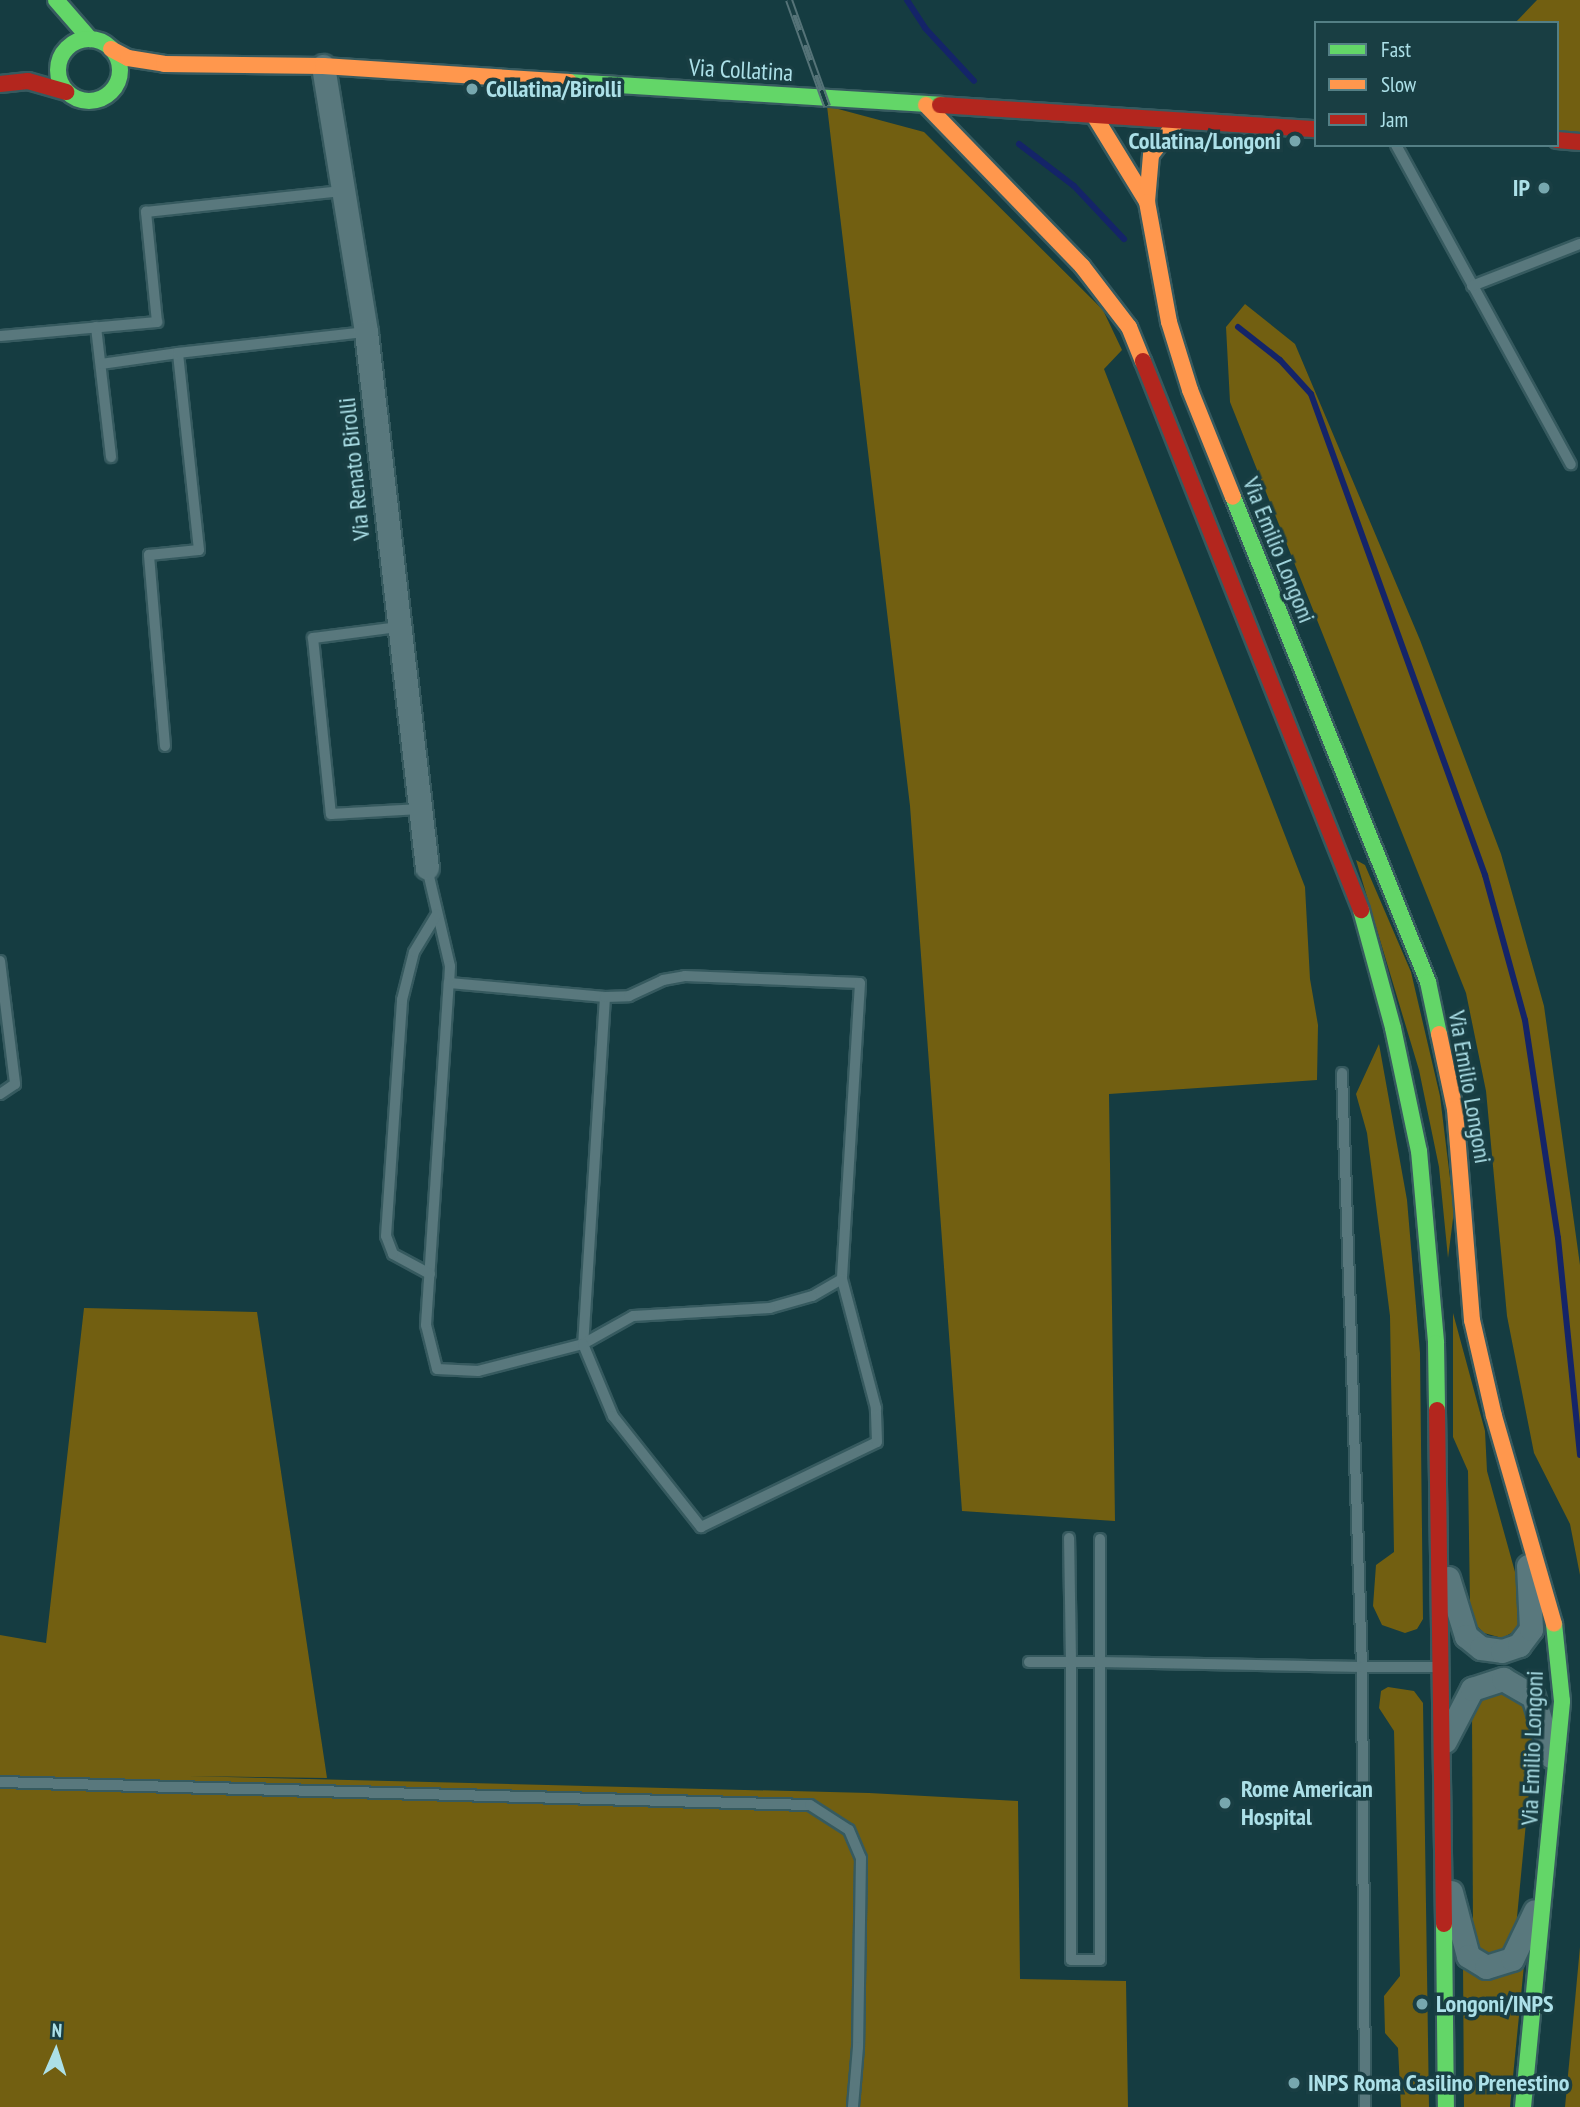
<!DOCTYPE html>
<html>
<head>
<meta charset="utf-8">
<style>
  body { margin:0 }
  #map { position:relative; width:1580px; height:2107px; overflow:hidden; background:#153c41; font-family:"PT Sans Narrow",sans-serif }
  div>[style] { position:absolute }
  .green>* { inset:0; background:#725f11 }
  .stream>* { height:6px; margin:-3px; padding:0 3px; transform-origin:3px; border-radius:3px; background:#142468 }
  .roads { filter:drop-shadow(2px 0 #365a5f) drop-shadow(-2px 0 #365a5f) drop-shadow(0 2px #365a5f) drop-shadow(0 -2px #365a5f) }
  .lane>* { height:10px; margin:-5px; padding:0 5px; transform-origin:5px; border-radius:5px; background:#59787d }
  .street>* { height:23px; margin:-11.5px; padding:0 11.5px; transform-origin:11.5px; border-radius:11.5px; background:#59787d }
  .fast>* { height:16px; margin:-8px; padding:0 8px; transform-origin:8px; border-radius:8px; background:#63d668 }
  .fast>.ring { margin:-8px; padding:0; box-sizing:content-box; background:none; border:16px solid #63d668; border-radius:50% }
  .slow>* { height:16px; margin:-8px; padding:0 8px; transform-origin:8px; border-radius:8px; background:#ff974d }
  .jam>* { height:16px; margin:-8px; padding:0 8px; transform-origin:8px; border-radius:8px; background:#b3261e }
  .rail>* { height:8px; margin-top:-4px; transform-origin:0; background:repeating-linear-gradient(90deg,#193e43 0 16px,#557378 0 32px); box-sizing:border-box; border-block:2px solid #557378 }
  .dots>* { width:19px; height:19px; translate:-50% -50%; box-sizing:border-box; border:4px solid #193e43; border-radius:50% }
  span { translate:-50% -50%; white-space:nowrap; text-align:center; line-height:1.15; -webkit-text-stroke:7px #193e43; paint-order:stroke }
  .street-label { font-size:24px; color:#ace0e8 }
  .poi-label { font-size:24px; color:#ace0e8; font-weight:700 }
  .left { translate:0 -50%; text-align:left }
  .right { translate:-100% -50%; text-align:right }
  .legend { position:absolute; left:1314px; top:21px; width:245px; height:126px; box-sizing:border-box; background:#193e43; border:2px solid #547f85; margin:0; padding:9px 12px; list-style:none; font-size:21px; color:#ace0e8 }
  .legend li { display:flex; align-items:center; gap:14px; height:35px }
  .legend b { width:35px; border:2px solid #547f85 }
  .north { position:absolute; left:21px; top:2016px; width:70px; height:70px; -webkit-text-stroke:5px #193e43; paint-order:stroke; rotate:3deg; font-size:19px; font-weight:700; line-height:28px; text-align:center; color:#ace0e8 }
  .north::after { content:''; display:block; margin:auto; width:24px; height:32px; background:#ace0e8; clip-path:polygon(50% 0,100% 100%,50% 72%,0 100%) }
</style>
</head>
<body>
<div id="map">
  <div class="green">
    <i style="clip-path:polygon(1537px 0,1580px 0,1580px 133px,1557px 132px,1557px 23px,1515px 23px)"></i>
    <i style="clip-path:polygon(827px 106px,924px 132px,1103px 310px,1122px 350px,1104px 369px,1305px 887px,1310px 979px,1318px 1025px,1317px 1080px,1109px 1094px,1115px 1521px,962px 1511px,910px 806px)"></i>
    <i style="clip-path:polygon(1245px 304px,1295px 344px,1420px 640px,1501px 854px,1544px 1006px,1580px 1265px,1580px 1575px,1570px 1524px,1534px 1453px,1507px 1316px,1486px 1091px,1466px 993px,1230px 402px,1226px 327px)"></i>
    <i style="clip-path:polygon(1356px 860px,1365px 865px,1411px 972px,1440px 1096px,1454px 1211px,1448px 1258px,1439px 1167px,1419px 1070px)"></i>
    <i style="clip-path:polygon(1379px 1044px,1407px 1200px,1420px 1353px,1423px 1619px,1417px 1629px,1405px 1633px,1382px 1625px,1373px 1606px,1376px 1565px,1394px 1552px,1390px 1316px,1367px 1133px,1356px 1094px)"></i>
    <i style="clip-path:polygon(84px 1308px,257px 1312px,327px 1778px,188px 1776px,869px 1793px,1018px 1801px,1020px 1979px,1126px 1981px,1128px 2107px,0 2107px,0 1635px,46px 1643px)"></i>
    <i style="clip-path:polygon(1453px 1313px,1485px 1431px,1487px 1471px,1525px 1608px,1519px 1629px,1502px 1638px,1484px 1633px,1473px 1622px,1470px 1604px,1468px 1471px,1453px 1437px)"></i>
    <i style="clip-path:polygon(1514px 1685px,1536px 1718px,1515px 1938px,1499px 1955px,1485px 1955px,1477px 1949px,1473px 1932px,1472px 1713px,1480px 1693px)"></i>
    <i style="clip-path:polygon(1388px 1687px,1414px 1691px,1423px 1703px,1429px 2107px,1401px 2107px,1398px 2048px,1385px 2033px,1384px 1996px,1400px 1976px,1394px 1731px,1379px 1708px,1381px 1691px)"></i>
    <i style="clip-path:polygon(1580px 1947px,1580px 2107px,1565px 2107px)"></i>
    <i style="clip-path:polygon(1463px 1963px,1495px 1978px,1524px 1965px,1510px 2107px,1464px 2107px)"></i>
  </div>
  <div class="stream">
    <i style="left:907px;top:0;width:33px;rotate:57deg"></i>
    <i style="left:925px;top:28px;width:72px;rotate:47.2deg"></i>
    <i style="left:1019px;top:144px;width:69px;rotate:37.4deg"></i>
    <i style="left:1074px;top:186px;width:73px;rotate:46.7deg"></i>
    <i style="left:1238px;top:327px;width:53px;rotate:38.2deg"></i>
    <i style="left:1280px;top:360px;width:46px;rotate:47.6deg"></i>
    <i style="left:1311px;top:394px;width:512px;rotate:70.11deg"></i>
    <i style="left:1485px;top:875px;width:150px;rotate:74.6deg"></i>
    <i style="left:1525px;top:1020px;width:220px;rotate:81.4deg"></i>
    <i style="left:1558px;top:1238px;width:218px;rotate:84.2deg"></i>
  </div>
  <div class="roads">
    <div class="lane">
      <i style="left:1396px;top:145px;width:364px;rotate:61.3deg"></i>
      <i style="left:1472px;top:286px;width:116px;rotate:-21.3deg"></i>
      <i style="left:96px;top:327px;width:131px;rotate:83.4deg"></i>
      <i style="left:0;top:336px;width:158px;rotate:-5.1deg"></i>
      <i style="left:157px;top:322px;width:111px;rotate:-95.7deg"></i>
      <i style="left:146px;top:212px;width:199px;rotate:-6.1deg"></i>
      <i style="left:101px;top:364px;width:78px;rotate:-8.1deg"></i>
      <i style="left:398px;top:627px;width:86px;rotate:172.6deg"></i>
      <i style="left:313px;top:638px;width:177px;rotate:84.2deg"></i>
      <i style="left:331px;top:814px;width:89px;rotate:-3.2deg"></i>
      <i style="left:165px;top:746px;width:192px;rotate:-94.8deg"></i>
      <i style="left:149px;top:555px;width:50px;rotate:-5.7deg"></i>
      <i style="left:199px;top:550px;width:198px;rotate:-96.1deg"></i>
      <i style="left:178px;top:353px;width:189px;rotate:-6.4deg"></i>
      <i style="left:427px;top:868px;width:101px;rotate:76.8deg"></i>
      <i style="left:450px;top:966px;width:17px;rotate:93deg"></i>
      <i style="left:0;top:961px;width:124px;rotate:83deg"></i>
      <i style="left:15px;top:1084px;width:18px;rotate:146deg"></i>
      <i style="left:449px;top:983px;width:157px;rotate:5.1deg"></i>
      <i style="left:605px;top:997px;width:348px;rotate:93.6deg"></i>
      <i style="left:583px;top:1344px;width:108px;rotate:165.6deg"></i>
      <i style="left:478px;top:1371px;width:41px;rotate:-177.2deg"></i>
      <i style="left:437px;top:1369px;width:45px;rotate:-104deg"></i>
      <i style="left:426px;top:1325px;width:343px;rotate:-86.2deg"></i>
      <i style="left:605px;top:997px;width:24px;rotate:-2deg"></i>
      <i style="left:629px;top:996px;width:38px;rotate:-25deg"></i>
      <i style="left:663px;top:980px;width:22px;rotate:-10deg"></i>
      <i style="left:685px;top:976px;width:175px;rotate:2.3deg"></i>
      <i style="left:860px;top:983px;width:297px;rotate:93.5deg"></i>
      <i style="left:842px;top:1279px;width:34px;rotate:150deg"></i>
      <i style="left:812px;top:1296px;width:44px;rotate:164.1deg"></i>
      <i style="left:770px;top:1308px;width:137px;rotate:176.7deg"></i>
      <i style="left:633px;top:1316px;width:57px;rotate:150.8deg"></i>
      <i style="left:583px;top:1344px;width:78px;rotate:67.4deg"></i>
      <i style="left:613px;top:1416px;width:142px;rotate:51.6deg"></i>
      <i style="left:701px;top:1527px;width:195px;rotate:-25.8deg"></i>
      <i style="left:877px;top:1442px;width:34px;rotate:-92deg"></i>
      <i style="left:876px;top:1408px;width:133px;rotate:-104.8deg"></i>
      <i style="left:1342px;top:1073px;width:594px;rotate:88.07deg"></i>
      <i style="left:1362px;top:1667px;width:440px;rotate:89.6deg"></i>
      <i style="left:430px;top:1274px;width:42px;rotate:-151.6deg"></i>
      <i style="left:393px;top:1254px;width:19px;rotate:-111deg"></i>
      <i style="left:386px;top:1236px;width:237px;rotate:-86.1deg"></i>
      <i style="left:402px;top:1000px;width:49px;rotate:-76deg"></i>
      <i style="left:414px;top:952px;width:44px;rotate:-58.8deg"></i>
      <i style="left:1100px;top:1539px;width:421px;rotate:90deg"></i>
      <i style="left:1100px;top:1960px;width:29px;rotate:180deg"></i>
      <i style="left:1071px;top:1960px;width:298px;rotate:-90deg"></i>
      <i style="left:1071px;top:1662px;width:29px"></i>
      <i style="left:1100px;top:1662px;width:262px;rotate:1.1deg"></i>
      <i style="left:1362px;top:1667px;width:75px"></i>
      <i style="left:1029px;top:1662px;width:42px"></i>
      <i style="left:1071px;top:1662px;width:124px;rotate:-90.9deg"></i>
      <i style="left:0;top:1782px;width:810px;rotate:1.63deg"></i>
      <i style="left:810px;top:1805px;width:46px;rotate:32.7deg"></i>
      <i style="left:849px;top:1830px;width:30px;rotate:67deg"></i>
      <i style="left:861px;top:1858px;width:189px;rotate:90.9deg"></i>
      <i style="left:858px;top:2047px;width:60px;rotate:94.8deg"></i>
    </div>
    <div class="street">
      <i style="left:323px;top:66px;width:269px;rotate:80.8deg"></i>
      <i style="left:366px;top:332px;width:539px;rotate:83.51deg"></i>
      <i style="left:1448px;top:1578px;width:61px;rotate:72.8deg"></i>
      <i style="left:1466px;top:1636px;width:19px;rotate:39deg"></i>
      <i style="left:1481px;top:1648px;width:21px;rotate:8deg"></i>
      <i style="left:1502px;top:1651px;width:18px;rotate:-19deg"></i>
      <i style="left:1519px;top:1645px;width:20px;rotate:-53deg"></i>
      <i style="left:1531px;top:1629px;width:63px;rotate:-92.7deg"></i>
      <i style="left:1445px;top:1741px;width:59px;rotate:-62.6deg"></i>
      <i style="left:1472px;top:1689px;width:33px;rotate:-18deg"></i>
      <i style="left:1503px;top:1679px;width:34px;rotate:30deg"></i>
      <i style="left:1533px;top:1696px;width:63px;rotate:73.3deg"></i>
      <i style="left:1451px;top:1892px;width:66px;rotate:75.1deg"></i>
      <i style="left:1468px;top:1956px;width:21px;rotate:31deg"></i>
      <i style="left:1486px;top:1967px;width:27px;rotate:-17deg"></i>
      <i style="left:1512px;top:1959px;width:53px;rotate:-64.4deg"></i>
    </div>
    <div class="fast">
      <i style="left:56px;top:0;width:52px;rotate:48.9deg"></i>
      <i class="ring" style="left:58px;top:39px;width:46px;height:46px"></i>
      <i style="left:569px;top:82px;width:372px;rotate:3.5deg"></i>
      <i style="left:1233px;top:497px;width:523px;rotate:68.1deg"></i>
      <i style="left:1428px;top:982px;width:53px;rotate:78.1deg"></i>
      <i style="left:1361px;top:910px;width:122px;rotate:74.8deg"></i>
      <i style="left:1393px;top:1028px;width:126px;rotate:78.1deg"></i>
      <i style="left:1419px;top:1151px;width:193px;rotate:84.9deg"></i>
      <i style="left:1436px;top:1343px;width:67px;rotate:89.1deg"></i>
      <i style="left:1444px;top:1924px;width:183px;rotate:89.4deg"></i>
      <i style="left:1523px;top:2107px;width:408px;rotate:-84.5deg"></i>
      <i style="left:1562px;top:1701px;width:77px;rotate:-95.9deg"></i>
    </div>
    <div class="slow">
      <i style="left:111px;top:49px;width:19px;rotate:28deg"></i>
      <i style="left:128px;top:58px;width:36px;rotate:9deg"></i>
      <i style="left:164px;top:64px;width:159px;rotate:0.7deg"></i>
      <i style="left:323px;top:66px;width:247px;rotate:3.7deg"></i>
      <i style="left:926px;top:105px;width:224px;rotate:45.9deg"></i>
      <i style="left:1082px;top:266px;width:77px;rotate:52.4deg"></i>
      <i style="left:1129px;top:327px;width:37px;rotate:68deg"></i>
      <i style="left:1095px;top:117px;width:100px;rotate:58.5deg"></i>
      <i style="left:1177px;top:121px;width:43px;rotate:127.4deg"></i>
      <i style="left:1151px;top:155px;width:47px;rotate:94.9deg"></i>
      <i style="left:1147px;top:202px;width:122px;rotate:79.6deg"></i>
      <i style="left:1169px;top:322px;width:71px;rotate:72.8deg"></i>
      <i style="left:1190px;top:390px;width:115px;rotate:68.1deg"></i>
      <i style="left:1439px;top:1034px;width:77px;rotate:78deg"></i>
      <i style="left:1455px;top:1109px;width:212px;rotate:85.4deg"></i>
      <i style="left:1472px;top:1320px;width:98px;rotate:77.1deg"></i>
      <i style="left:1494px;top:1416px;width:216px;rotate:73.9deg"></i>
    </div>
    <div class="jam">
      <i style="left:0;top:84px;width:28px;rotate:-6deg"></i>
      <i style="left:28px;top:81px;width:40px;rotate:16deg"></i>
      <i style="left:940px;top:105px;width:377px;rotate:3.7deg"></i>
      <i style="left:1557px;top:140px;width:23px;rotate:5deg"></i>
      <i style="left:1143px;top:361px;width:591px;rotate:68.34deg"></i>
      <i style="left:1437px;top:1410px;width:514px;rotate:89.22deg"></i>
    </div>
  </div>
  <div class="rail">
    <i style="left:789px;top:0;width:113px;rotate:70.3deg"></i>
  </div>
  <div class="dots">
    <i style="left:472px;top:89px;background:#77a7ae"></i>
    <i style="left:1295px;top:141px;background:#77a7ae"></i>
    <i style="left:1544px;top:188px;background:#77a7ae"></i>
    <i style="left:1225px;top:1803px;background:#77a7ae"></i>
    <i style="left:1422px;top:2004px;background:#77a7ae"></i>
    <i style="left:1294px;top:2083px;background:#77a7ae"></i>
  </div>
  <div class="street-label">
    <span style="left:741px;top:70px;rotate:3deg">Via Collatina</span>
    <span style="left:354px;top:469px;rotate:-96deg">Via Renato Birolli</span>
    <span style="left:1279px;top:550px;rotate:68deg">Via Emilio Longoni</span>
    <span style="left:1470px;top:1087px;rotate:80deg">Via Emilio Longoni</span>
    <span style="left:1532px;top:1748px;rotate:-88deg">Via Emilio Longoni</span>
  </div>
  <div class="poi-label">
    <span class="left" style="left:486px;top:89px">Collatina/Birolli</span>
    <span class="right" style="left:1281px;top:141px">Collatina/Longoni</span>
    <span class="right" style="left:1530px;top:188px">IP</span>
    <span class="left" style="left:1241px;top:1803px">Rome American<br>Hospital</span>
    <span class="left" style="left:1436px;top:2004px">Longoni/INPS</span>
    <span class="left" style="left:1308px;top:2083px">INPS Roma Casilino Prenestino</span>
  </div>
  <ul class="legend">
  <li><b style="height:9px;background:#63d668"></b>Fast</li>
  <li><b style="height:9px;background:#ff974d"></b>Slow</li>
  <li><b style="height:9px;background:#b3261e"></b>Jam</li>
  </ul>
  <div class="north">N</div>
</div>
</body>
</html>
